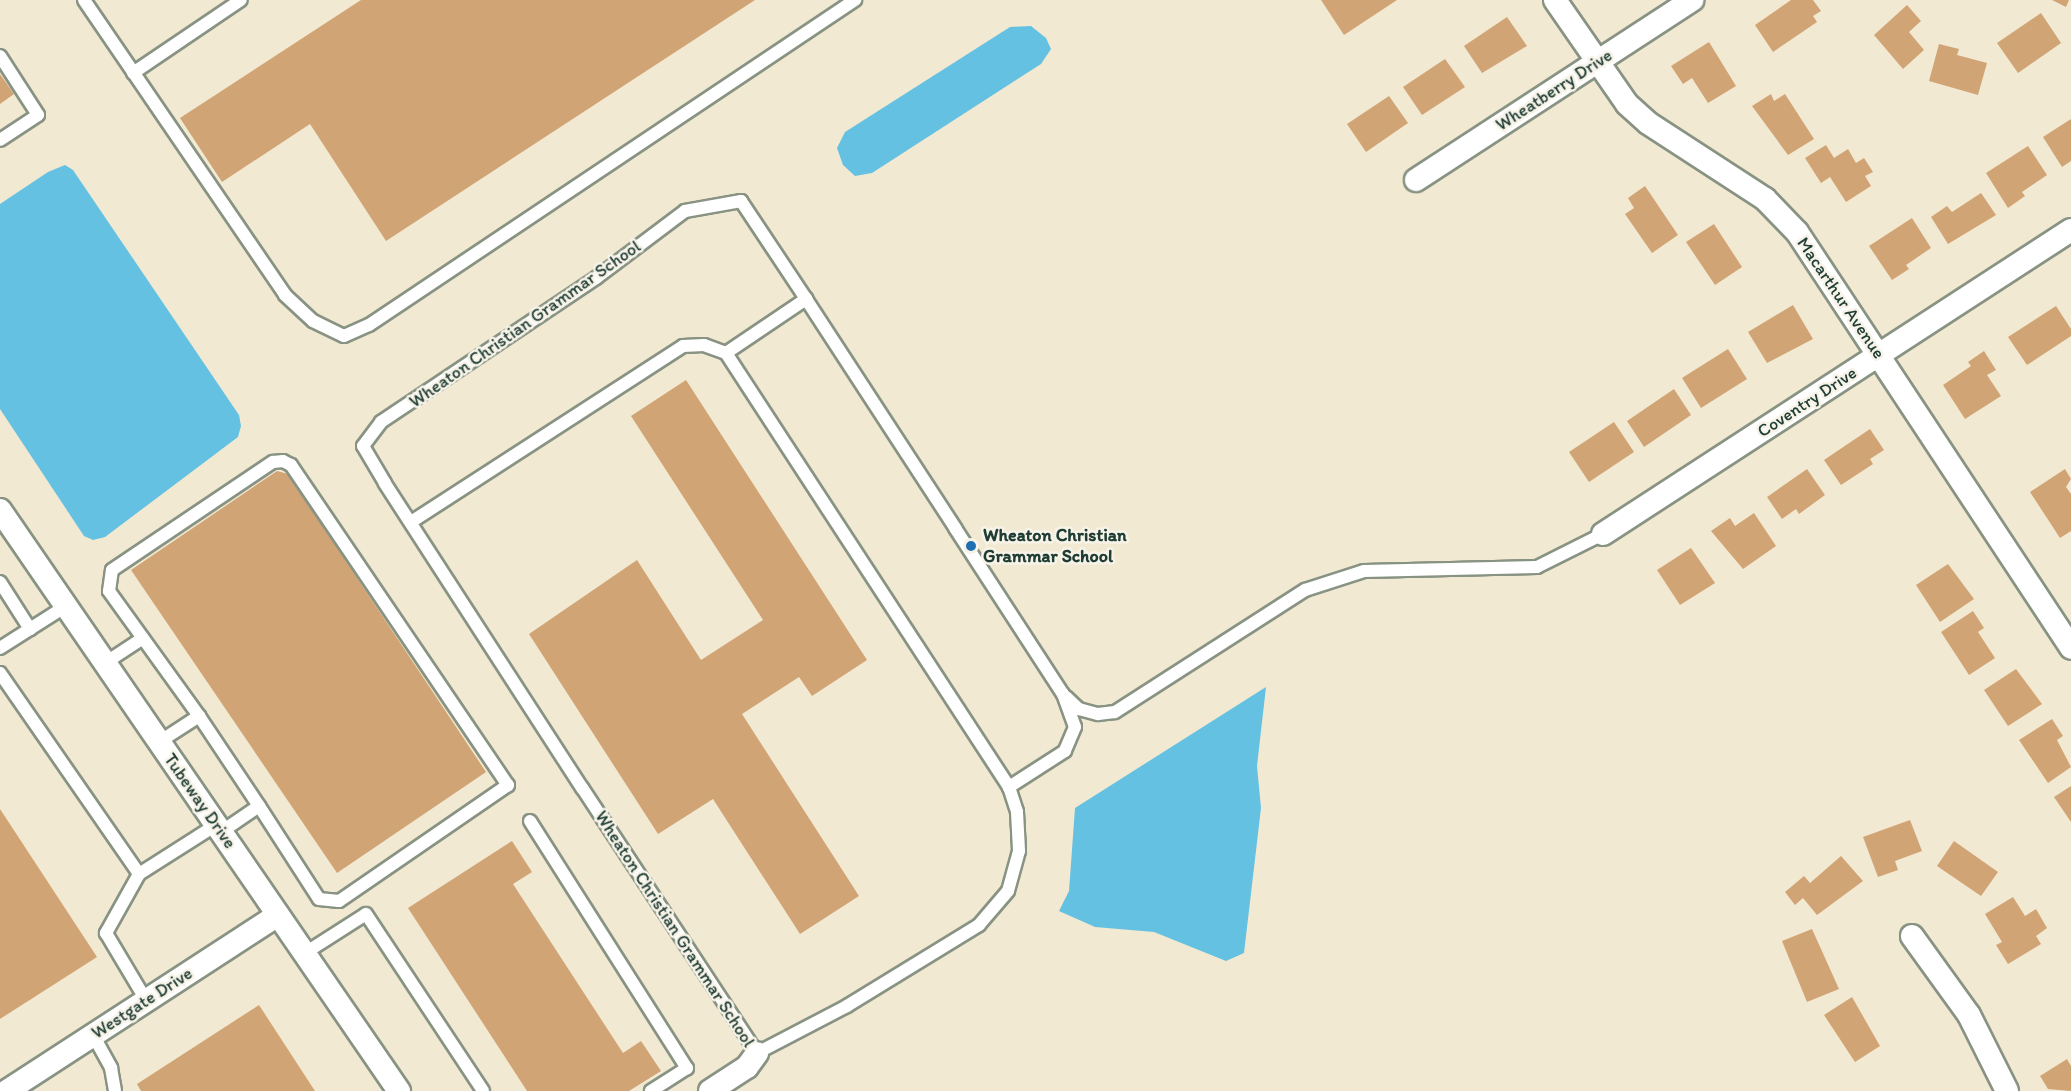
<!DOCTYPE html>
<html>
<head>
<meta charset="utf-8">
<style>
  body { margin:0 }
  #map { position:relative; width:2071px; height:1091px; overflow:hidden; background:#f2e9d2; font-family:Itim,sans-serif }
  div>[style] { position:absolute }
  .water>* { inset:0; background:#64c1e2 }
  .building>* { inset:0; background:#d1a475 }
  .roads { filter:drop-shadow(2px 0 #889383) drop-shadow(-2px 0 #889383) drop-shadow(0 2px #889383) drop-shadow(0 -2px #889383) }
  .lane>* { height:12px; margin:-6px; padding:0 6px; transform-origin:6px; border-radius:6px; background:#fff }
  .street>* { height:22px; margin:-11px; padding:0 11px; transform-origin:11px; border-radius:11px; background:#fff }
  .dots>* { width:16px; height:16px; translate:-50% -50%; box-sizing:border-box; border:3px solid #f7f3e8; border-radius:50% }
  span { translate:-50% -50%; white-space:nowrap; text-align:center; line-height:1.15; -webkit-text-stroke:5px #f7f3e8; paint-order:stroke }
  .street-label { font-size:18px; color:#1f3d34 }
  .poi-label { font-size:18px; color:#1f3d34; font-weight:700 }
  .left { translate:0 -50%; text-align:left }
</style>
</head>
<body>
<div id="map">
  <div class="water">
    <i style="clip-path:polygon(1031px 26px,1046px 38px,1051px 49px,1041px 64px,872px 173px,855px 176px,843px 165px,837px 148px,845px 132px,1010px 27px)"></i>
    <i style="clip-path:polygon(65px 165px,73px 170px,239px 415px,241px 426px,238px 437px,105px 537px,93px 540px,84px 536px,0 409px,0 204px,48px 172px)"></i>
    <i style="clip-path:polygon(1266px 687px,1257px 766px,1261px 808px,1244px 953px,1226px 961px,1154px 932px,1095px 927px,1059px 911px,1069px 891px,1075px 808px)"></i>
  </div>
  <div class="building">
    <i style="clip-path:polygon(361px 0,755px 0,386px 241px,310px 124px,222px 182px,180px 118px)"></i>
    <i style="clip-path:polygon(1321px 0,1397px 0,1344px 35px)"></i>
    <i style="clip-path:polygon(1791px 0,1813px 0,1821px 11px,1813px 16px,1817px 22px,1773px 52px,1755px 25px)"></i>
    <i style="clip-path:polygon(2052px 0,2069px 0,2066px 7px)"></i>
    <i style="clip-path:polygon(1907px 5px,1921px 21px,1909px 32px,1924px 50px,1903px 69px,1874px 35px)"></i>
    <i style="clip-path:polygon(2041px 13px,2061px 43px,2018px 73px,1997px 43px)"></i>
    <i style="clip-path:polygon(1507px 17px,1527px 46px,1482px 73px,1464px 46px)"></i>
    <i style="clip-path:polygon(1709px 42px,1736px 86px,1708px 103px,1692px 78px,1683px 84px,1671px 66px)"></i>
    <i style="clip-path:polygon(1939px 44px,1959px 49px,1957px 55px,1987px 63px,1978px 95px,1929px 81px)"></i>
    <i style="clip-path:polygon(1445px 59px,1465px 87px,1422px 115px,1403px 87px)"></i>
    <i style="clip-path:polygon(0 74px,14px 94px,0 104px)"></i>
    <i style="clip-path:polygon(1771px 94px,1774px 101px,1785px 94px,1814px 139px,1788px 155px,1752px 106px)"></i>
    <i style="clip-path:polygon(1389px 96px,1408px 123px,1366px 152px,1347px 124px)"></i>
    <i style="clip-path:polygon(2071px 119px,2071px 161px,2062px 167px,2043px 137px)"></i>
    <i style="clip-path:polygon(1826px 145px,1834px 158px,1848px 149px,1856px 163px,1864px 158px,1873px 172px,1865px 176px,1871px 186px,1846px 202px,1830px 177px,1821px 183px,1805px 158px)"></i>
    <i style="clip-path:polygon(2028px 146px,2047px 175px,2022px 192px,2025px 196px,2008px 208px,1986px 173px)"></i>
    <i style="clip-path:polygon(1645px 186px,1678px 235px,1652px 253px,1625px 214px,1634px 208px,1628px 198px)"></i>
    <i style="clip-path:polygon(1981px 193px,1996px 215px,1948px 244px,1931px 217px,1947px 206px,1952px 212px)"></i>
    <i style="clip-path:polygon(1912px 218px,1931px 248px,1906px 265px,1909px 269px,1892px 280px,1869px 246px)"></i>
    <i style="clip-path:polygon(1714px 224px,1742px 267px,1715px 285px,1686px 242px)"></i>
    <i style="clip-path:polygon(1793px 305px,1813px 339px,1767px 363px,1748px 332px)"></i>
    <i style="clip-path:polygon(2056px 306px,2071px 329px,2071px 336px,2027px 365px,2008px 337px)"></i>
    <i style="clip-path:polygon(1728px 349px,1747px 379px,1701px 408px,1682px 378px)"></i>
    <i style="clip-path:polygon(1984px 351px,1996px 370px,1987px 375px,2001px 396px,1965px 419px,1943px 385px,1971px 366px,1968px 362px)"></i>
    <i style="clip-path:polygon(686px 380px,867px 660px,812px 696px,799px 677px,742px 714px,859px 896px,800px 934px,713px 799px,658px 834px,529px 634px,637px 560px,701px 660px,763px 620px,631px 416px)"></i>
    <i style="clip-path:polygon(1674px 389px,1691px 415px,1644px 447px,1627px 421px)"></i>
    <i style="clip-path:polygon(1614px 422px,1634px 452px,1589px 482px,1569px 452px)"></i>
    <i style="clip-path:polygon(1870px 429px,1884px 450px,1870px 459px,1873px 464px,1841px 485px,1824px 460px)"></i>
    <i style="clip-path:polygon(1807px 469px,1825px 495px,1799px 514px,1796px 509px,1782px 519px,1767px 497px)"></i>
    <i style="clip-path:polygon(2065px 469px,2071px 479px,2066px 487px,2071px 494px,2071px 531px,2060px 538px,2030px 492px)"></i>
    <i style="clip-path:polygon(277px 471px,288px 474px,486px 772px,337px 873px,131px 570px)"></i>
    <i style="clip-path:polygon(1754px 513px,1776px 546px,1743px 569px,1711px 531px,1730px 518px,1735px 526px)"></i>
    <i style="clip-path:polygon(1691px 548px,1715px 583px,1680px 605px,1657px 570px)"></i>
    <i style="clip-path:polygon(1948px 564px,1974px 599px,1940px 622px,1916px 585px)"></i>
    <i style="clip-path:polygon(1973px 611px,1984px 628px,1978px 632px,1995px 658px,1969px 675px,1941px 632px)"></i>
    <i style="clip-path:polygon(2016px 669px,2042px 704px,2008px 726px,1984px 690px)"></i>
    <i style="clip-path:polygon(2052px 719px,2063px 736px,2057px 740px,2071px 767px,2048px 783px,2019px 740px)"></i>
    <i style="clip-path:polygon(2071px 786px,2071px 822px,2054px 797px)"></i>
    <i style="clip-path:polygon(0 809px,97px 957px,0 1019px)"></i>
    <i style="clip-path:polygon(1910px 820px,1922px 851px,1895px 861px,1898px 870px,1878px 877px,1863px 837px)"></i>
    <i style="clip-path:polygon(512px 841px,532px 872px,513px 884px,623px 1053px,641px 1041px,661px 1071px,629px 1091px,527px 1091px,408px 908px)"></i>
    <i style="clip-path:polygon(1954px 841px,1998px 872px,1981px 896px,1937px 866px)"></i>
    <i style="clip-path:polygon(1841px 856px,1863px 881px,1817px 915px,1803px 898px,1795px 905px,1785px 892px,1804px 876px,1810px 883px)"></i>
    <i style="clip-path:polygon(2013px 897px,2025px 916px,2036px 909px,2047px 928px,2036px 936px,2041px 944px,2008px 964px,1996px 945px,2002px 942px,1985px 914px)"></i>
    <i style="clip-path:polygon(1812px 929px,1839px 989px,1807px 1002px,1782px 941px)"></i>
    <i style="clip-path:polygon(1852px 997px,1880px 1046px,1855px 1062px,1824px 1015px)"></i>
    <i style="clip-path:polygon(259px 1005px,315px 1091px,141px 1091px,137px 1084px)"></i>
    <i style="clip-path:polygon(2067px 1059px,2071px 1066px,2071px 1091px,2048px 1089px,2040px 1076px)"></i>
  </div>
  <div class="roads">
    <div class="lane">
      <i style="left:84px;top:0;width:357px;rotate:55.7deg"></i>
      <i style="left:285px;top:295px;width:38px;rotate:43deg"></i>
      <i style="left:313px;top:321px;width:34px;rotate:26deg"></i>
      <i style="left:344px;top:336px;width:27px;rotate:-24deg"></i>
      <i style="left:369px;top:325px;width:585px;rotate:-33.77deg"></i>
      <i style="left:0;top:56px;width:70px;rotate:57.2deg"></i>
      <i style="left:38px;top:115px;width:45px;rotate:146.7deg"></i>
      <i style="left:133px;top:73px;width:130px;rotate:-34.1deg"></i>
      <i style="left:726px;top:353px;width:97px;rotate:-34deg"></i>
      <i style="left:806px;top:299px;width:273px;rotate:56.9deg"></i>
      <i style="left:955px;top:528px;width:198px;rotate:57deg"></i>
      <i style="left:1063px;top:694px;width:35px;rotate:70deg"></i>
      <i style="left:1075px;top:727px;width:26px;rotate:113deg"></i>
      <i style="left:1065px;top:751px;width:67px;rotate:147.3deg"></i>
      <i style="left:411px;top:522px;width:324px;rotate:-32.9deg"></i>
      <i style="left:683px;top:346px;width:21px;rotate:-3deg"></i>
      <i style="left:704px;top:345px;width:23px;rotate:20deg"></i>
      <i style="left:726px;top:353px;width:518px;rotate:56.89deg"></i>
      <i style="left:1009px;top:787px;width:26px;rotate:72deg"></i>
      <i style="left:1017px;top:812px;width:39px;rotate:87deg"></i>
      <i style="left:1019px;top:851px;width:41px;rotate:105.4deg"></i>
      <i style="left:1008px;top:891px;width:45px;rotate:130.5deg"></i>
      <i style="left:979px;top:925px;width:155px;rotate:148.5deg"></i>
      <i style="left:847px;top:1006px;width:102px;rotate:152.4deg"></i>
      <i style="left:757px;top:1053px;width:318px;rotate:-123.4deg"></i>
      <i style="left:582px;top:788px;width:363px;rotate:-122.9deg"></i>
      <i style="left:385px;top:483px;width:43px;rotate:-120.7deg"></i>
      <i style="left:363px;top:446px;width:30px;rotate:-53deg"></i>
      <i style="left:381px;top:422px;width:259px;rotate:-33.8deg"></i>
      <i style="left:596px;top:278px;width:111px;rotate:-37deg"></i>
      <i style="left:685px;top:211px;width:57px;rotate:-10.1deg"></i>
      <i style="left:741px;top:201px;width:118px;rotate:56.4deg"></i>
      <i style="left:0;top:582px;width:56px;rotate:57.4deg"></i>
      <i style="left:0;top:648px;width:78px;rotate:-32.5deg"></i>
      <i style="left:105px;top:663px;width:45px;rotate:-33.3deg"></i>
      <i style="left:0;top:673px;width:244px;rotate:55.3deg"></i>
      <i style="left:139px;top:874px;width:91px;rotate:-32.5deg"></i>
      <i style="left:1066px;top:697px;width:18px;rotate:43deg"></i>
      <i style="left:1079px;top:709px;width:20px;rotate:15deg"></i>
      <i style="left:1098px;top:714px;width:17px;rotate:-7deg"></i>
      <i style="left:1115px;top:712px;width:226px;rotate:-32.7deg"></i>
      <i style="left:1305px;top:590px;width:62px;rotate:-17.9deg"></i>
      <i style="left:1364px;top:571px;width:173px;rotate:-1.3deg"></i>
      <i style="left:1537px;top:567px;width:74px;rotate:-26.6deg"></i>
      <i style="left:199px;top:716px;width:154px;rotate:-125.8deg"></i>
      <i style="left:109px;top:591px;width:21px;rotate:-82deg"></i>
      <i style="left:112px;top:570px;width:194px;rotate:-33.9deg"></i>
      <i style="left:273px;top:462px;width:10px;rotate:-6deg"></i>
      <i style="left:283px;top:461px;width:9px;rotate:27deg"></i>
      <i style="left:291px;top:465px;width:387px;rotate:55.9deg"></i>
      <i style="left:508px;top:785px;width:205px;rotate:145.5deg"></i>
      <i style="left:339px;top:901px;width:20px;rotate:-174deg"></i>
      <i style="left:319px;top:899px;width:111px;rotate:-122.8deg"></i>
      <i style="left:159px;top:742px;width:48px;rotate:-33deg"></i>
      <i style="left:199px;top:716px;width:108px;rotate:56.3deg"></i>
      <i style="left:259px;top:806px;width:46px;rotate:145.6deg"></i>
      <i style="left:530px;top:821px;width:293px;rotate:57.6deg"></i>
      <i style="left:687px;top:1068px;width:43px;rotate:147.4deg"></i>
      <i style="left:139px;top:874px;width:68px;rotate:119.2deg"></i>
      <i style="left:106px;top:933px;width:78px;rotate:59.2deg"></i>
      <i style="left:305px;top:953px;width:72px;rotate:-32.6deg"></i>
      <i style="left:366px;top:914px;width:212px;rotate:56.5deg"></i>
      <i style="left:93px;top:1035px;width:38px;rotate:61deg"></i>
      <i style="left:111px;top:1068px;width:23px;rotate:80deg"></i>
    </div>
    <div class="street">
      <i style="left:1555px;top:0;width:126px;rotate:55.3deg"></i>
      <i style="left:1627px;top:104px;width:28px;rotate:42deg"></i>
      <i style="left:1648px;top:123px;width:140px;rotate:33deg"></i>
      <i style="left:1765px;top:199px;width:46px;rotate:45.9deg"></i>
      <i style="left:1797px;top:232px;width:498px;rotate:56.6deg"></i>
      <i style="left:1416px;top:180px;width:330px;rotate:-33.1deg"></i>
      <i style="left:0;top:510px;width:705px;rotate:55.52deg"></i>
      <i style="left:1603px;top:534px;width:558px;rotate:-33.01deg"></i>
      <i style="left:1912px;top:936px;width:97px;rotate:54.2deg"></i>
      <i style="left:1969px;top:1015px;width:85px;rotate:63.4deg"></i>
      <i style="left:7px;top:1091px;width:323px;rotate:-33deg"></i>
      <i style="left:710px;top:1091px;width:44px;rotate:-33deg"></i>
      <i style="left:747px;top:1067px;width:17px;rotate:-54deg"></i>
    </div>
  </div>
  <div class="dots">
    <i style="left:971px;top:546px;background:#1f6fb2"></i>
  </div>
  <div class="street-label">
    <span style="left:1554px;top:90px;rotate:-33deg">Wheatberry Drive</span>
    <span style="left:1841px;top:298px;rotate:56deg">Macarthur Avenue</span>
    <span style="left:525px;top:324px;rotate:-35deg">Wheaton Christian Grammar School</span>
    <span style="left:1807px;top:402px;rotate:-33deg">Coventry Drive</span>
    <span style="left:200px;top:801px;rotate:55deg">Tubeway Drive</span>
    <span style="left:675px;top:929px;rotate:57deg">Wheaton Christian Grammar School</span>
    <span style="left:142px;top:1003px;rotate:-33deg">Westgate Drive</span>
  </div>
  <div class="poi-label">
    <span class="left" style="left:983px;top:546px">Wheaton Christian<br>Grammar School</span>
  </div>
</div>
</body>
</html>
